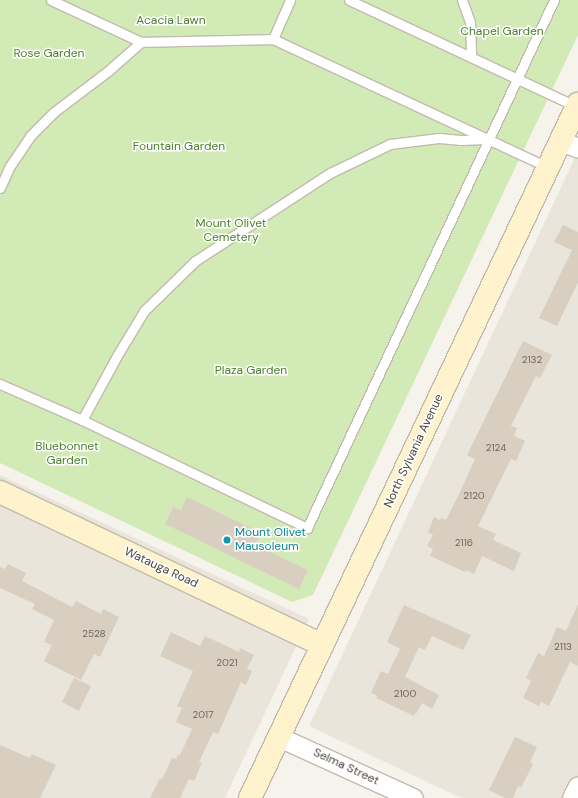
<!DOCTYPE html>
<html>
<head>
<meta charset="utf-8">
<style>
  body { margin:0 }
  #map { position:relative; width:578px; height:798px; overflow:hidden; background:#f6f3ec; font-family:"DM Sans",sans-serif }
  div>[style] { position:absolute }
  .residential>* { inset:0; background:#eae5da }
  .green>* { inset:0; background:#d2eab5 }
  .building>* { inset:0; background:#d8cfc1 }
  .roads { filter:drop-shadow(1px 0 #c2bbae) drop-shadow(-1px 0 #c2bbae) drop-shadow(0 1px #c2bbae) drop-shadow(0 -1px #c2bbae) }
  .lane>* { height:9px; margin:-4.5px; padding:0 4.5px; transform-origin:4.5px; border-radius:4.5px; background:#fff }
  .street>* { height:19px; margin:-9.5px; padding:0 9.5px; transform-origin:9.5px; border-radius:9.5px; background:#fff }
  .secondary>* { height:22px; margin:-11px; padding:0 11px; transform-origin:11px; border-radius:11px; background:#fff3cd }
  .dots>* { width:11px; height:11px; translate:-50% -50%; box-sizing:border-box; border:2px solid #fff; border-radius:50% }
  span { translate:-50% -50%; white-space:nowrap; text-align:center; line-height:1.15; -webkit-text-stroke:3px #fff; paint-order:stroke }
  .number-label { font-size:10px; color:#6e675b }
  .number-label span { -webkit-text-stroke-width:0 }
  .park-label { font-size:12px; color:#4a7f2a }
  .street-label { font-size:12px; color:#4b4439 }
  .culture-label { font-size:12px; color:#0d838f }
  .left { translate:0 -50%; text-align:left }
</style>
</head>
<body>
<div id="map">
  <div class="residential">
    <i style="clip-path:polygon(578px 151px,578px 798px,461px 798px,309px 726px)"></i>
    <i style="clip-path:polygon(0 475px,309px 619px,225px 798px,0 798px)"></i>
  </div>
  <div class="green">
    <i style="clip-path:polygon(0 0,578px 0,578px 35px,313px 595px,292px 602px,0 463px)"></i>
  </div>
  <div class="building">
    <i style="clip-path:polygon(563px 225px,578px 232px,578px 282px,557px 326px,539px 318px,572px 250px,554px 242px)"></i>
    <i style="clip-path:polygon(523px 341px,552px 355px,540px 378px,536px 376px,511px 426px,517px 428px,514px 436px,525px 441px,516px 461px,511px 459px,478px 526px,496px 534px,493px 540px,521px 553px,514px 571px,482px 556px,474px 574px,466px 570px,465px 572px,430px 556px,433px 549px,427px 546px,433px 535px,428px 532px,434px 517px,440px 520px,441px 518px,446px 520px,460px 492px,475px 459px,467px 455px)"></i>
    <i style="clip-path:polygon(187px 497px,261px 533px,255px 545px,308px 570px,299px 589px,165px 524px,173px 507px,181px 510px)"></i>
    <i style="clip-path:polygon(8px 564px,26px 573px,22px 581px,72px 607px,76px 601px,101px 614px,103px 609px,119px 617px,100px 657px,94px 654px,81px 680px,44px 661px,52px 645px,44px 642px,54px 620px,32px 609px,35px 604px,0 588px,0 567px,5px 569px)"></i>
    <i style="clip-path:polygon(578px 604px,578px 666px,570px 662px,549px 706px,541px 702px,539px 706px,523px 698px,531px 681px,526px 678px,538px 653px,544px 656px,557px 627px,566px 631px)"></i>
    <i style="clip-path:polygon(404px 605px,471px 635px,463px 650px,432px 636px,425px 650px,419px 647px,405px 677px,439px 695px,432px 709px,422px 703px,416px 714px,415px 713px,414px 716px,376px 698px,378px 696px,371px 693px,381px 671px,388px 674px,400px 649px,387px 642px)"></i>
    <i style="clip-path:polygon(171px 632px,200px 646px,205px 636px,239px 652px,240px 648px,254px 655px,247px 669px,252px 671px,246px 685px,241px 682px,218px 734px,213px 732px,199px 762px,202px 763px,194px 781px,189px 779px,180px 798px,150px 798px,160px 778px,162px 779px,172px 758px,176px 759px,178px 755px,180px 755px,192px 729px,176px 722px,182px 708px,177px 706px,193px 671px,160px 656px)"></i>
    <i style="clip-path:polygon(74px 678px,91px 686px,79px 711px,62px 702px)"></i>
    <i style="clip-path:polygon(515px 737px,537px 747px,530px 762px,533px 764px,521px 788px,518px 786px,513px 798px,505px 798px,489px 790px)"></i>
    <i style="clip-path:polygon(0 745px,30px 758px,32px 754px,56px 765px,40px 798px,0 798px)"></i>
  </div>
  <div class="roads">
    <div class="lane">
      <i style="left:51px;top:0;width:99px;rotate:25deg"></i>
      <i style="left:349px;top:0;width:252px;rotate:25.1deg"></i>
      <i style="left:462px;top:0;width:23px;rotate:70deg"></i>
      <i style="left:470px;top:22px;width:35px;rotate:88deg"></i>
      <i style="left:273px;top:39px;width:43px;rotate:-66.4deg"></i>
      <i style="left:0;top:188px;width:24px;rotate:-66deg"></i>
      <i style="left:10px;top:166px;width:36px;rotate:-56deg"></i>
      <i style="left:30px;top:136px;width:34px;rotate:-45deg"></i>
      <i style="left:54px;top:112px;width:68px;rotate:-37.2deg"></i>
      <i style="left:108px;top:71px;width:44px;rotate:-41.3deg"></i>
      <i style="left:141px;top:42px;width:132px;rotate:-1.3deg"></i>
      <i style="left:273px;top:39px;width:303px;rotate:25deg"></i>
      <i style="left:0;top:384px;width:90px;rotate:23.7deg"></i>
      <i style="left:82px;top:420px;width:250px;rotate:25.6deg"></i>
      <i style="left:307px;top:528px;width:583px;rotate:-64.93deg"></i>
      <i style="left:82px;top:420px;width:75px;rotate:-61.4deg"></i>
      <i style="left:118px;top:354px;width:50px;rotate:-58.8deg"></i>
      <i style="left:144px;top:311px;width:71px;rotate:-44.4deg"></i>
      <i style="left:195px;top:261px;width:161px;rotate:-33.1deg"></i>
      <i style="left:330px;top:173px;width:67px;rotate:-25.8deg"></i>
      <i style="left:390px;top:144px;width:49px;rotate:-7deg"></i>
      <i style="left:439px;top:138px;width:22px;rotate:5deg"></i>
      <i style="left:461px;top:140px;width:25px;rotate:-2deg"></i>
    </div>
    <div class="street">
      <i style="left:561px;top:141px;width:18px;rotate:22deg"></i>
      <i style="left:279px;top:737px;width:147px;rotate:24.5deg"></i>
      <i style="left:572px;top:798px;width:13px;rotate:-63deg"></i>
    </div>
    <div class="secondary">
      <i style="left:0;top:492px;width:357px;rotate:25.4deg"></i>
      <i style="left:250px;top:798px;width:768px;rotate:-64.7deg"></i>
    </div>
  </div>
  <div class="dots">
    <i style="left:227px;top:540px;background:#0f9aa8"></i>
  </div>
  <div class="number-label">
    <span style="left:532px;top:360px">2132</span>
    <span style="left:496px;top:448px">2124</span>
    <span style="left:474px;top:496px">2120</span>
    <span style="left:464px;top:543px">2116</span>
    <span style="left:94px;top:634px">2528</span>
    <span style="left:563px;top:647px">2113</span>
    <span style="left:227px;top:663px">2021</span>
    <span style="left:405px;top:694px">2100</span>
    <span style="left:203px;top:715px">2017</span>
  </div>
  <div class="park-label">
    <span style="left:171px;top:21px">Acacia Lawn</span>
    <span style="left:502px;top:32px">Chapel Garden</span>
    <span style="left:49px;top:54px">Rose Garden</span>
    <span style="left:179px;top:147px">Fountain Garden</span>
    <span style="left:231px;top:231px">Mount Olivet<br>Cemetery</span>
    <span style="left:251px;top:371px">Plaza Garden</span>
    <span style="left:67px;top:454px">Bluebonnet<br>Garden</span>
  </div>
  <div class="street-label">
    <span style="left:414px;top:451px;rotate:-65deg">North Sylvania Avenue</span>
    <span style="left:161px;top:568px;rotate:25deg">Watauga Road</span>
    <span style="left:346px;top:767px;rotate:25deg">Selma Street</span>
  </div>
  <div class="culture-label">
    <span class="left" style="left:235px;top:540px">Mount Olivet<br>Mausoleum</span>
  </div>
</div>
</body>
</html>
